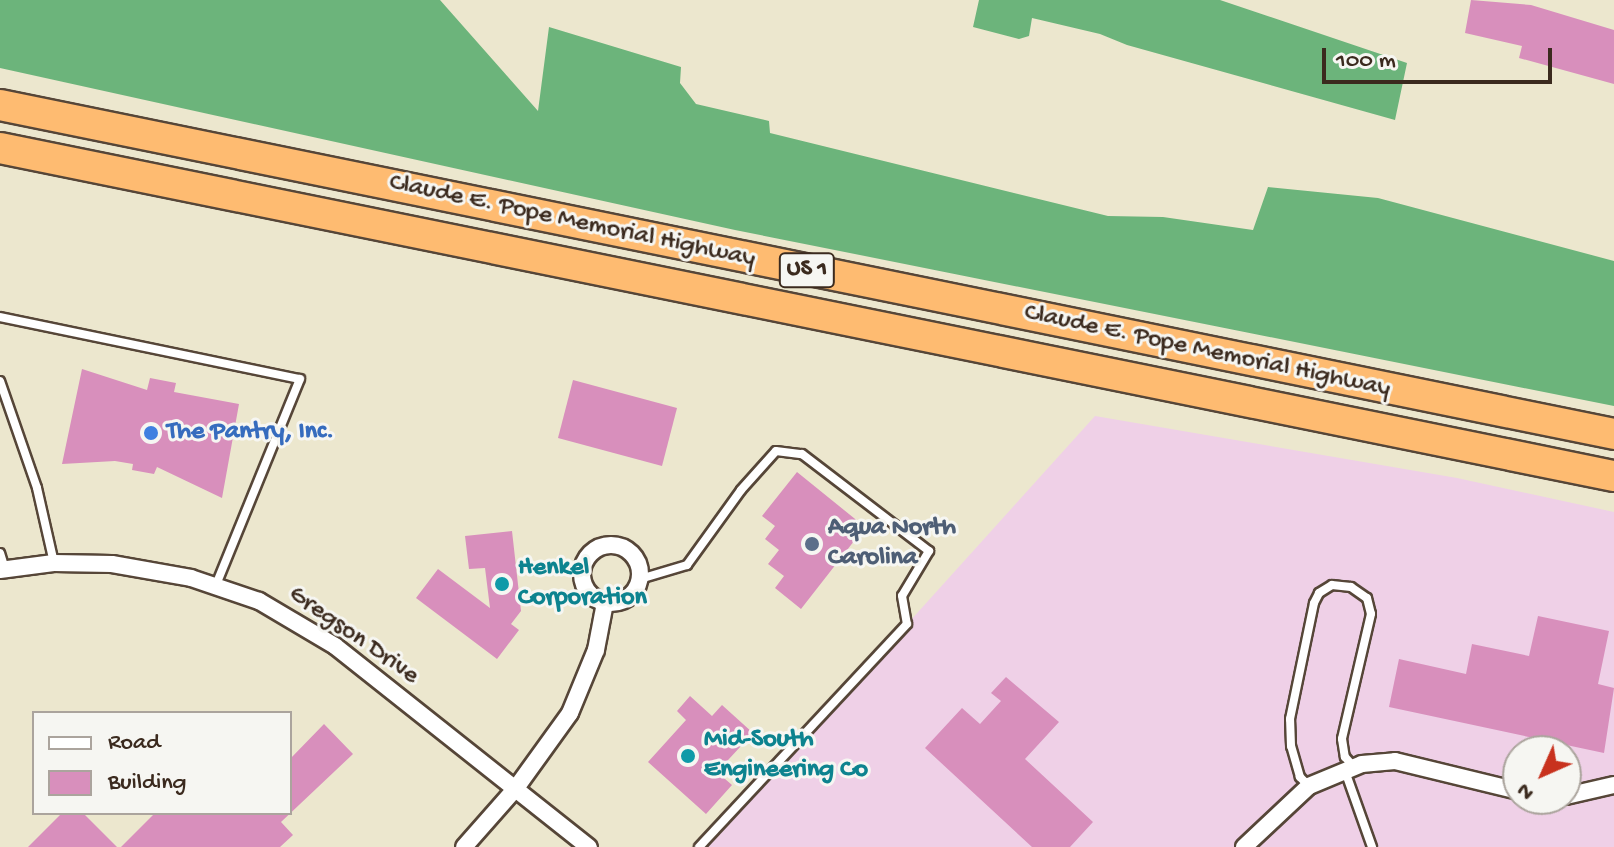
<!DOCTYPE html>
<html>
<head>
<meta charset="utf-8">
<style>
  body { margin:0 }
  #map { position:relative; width:1614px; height:847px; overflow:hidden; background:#ece7ce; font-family:"Gochi Hand",sans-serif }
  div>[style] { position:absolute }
  .built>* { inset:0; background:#efd0e7 }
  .forest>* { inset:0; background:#6cb47b }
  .building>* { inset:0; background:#d88fbc }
  .roads { filter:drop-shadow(2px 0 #564638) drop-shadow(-2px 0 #564638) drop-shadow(0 2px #564638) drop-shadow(0 -2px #564638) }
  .service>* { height:8px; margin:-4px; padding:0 4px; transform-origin:4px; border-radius:4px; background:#fff }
  .minor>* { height:16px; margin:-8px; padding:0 8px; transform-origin:8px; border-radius:8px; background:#fff }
  .minor>.ring { margin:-8px; padding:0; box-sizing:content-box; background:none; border:16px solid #fff; border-radius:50% }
  .motorway>* { height:30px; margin:-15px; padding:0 15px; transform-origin:15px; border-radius:15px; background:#febb71 }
  .dots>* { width:22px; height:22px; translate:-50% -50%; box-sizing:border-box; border:4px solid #f6f6f2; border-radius:50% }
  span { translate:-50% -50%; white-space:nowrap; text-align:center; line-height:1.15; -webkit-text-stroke:6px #f6f6f2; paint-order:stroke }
  .shield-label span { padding:2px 6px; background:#f6f6f2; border:2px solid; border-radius:6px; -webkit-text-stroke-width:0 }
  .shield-label { font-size:24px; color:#3b2a1e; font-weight:700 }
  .street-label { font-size:26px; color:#3b2a1e }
  .shop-label { font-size:26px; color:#366cbe; font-weight:700 }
  .left { translate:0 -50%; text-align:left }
  .service-label { font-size:26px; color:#4e5e75; font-weight:700 }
  .culture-label { font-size:26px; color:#0d838f; font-weight:700 }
  .legend { position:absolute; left:32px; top:711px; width:260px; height:104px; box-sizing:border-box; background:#f6f6f2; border:2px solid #aba49d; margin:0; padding:10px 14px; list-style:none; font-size:24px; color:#3b2a1e }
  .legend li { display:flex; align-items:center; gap:16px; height:40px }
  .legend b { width:40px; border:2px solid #aba49d }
  .north { position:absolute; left:1502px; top:735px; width:80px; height:80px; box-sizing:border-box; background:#f6f6f2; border:2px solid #aba49d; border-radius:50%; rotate:225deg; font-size:22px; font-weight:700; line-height:32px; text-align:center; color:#3b2a1e }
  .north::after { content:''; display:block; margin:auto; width:28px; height:36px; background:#c8321e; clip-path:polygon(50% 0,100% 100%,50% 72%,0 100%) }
  .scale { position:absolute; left:1322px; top:48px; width:230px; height:36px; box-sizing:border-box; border:4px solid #3b2a1e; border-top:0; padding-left:10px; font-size:24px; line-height:28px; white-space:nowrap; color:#3b2a1e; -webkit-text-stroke:6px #f6f6f2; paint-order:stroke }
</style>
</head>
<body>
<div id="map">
  <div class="built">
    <i style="clip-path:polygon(evenodd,1095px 416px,1457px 478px,1614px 512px,1614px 847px,706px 847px,1095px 416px,1518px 751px,1566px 751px,1566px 799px,1518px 799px,1518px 751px)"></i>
  </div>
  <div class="forest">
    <i style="clip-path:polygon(0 0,440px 0,538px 111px,549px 27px,681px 67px,680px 83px,696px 104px,769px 121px,770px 133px,1108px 216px,1163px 217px,1253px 230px,1268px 187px,1378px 198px,1614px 261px,1614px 406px,735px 230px,0 68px)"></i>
    <i style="clip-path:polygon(979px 0,1220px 0,1407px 63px,1395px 120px,1127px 45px,1100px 34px,1032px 18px,1029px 36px,1019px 39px,973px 27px)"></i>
  </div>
  <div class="building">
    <i style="clip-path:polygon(1471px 0,1531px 5px,1614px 30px,1614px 84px,1519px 58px,1522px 46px,1465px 33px)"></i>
    <i style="clip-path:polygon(82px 369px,147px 390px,150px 378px,176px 383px,174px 392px,239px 404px,222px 498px,157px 467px,154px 474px,132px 470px,133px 464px,115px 461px,62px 464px)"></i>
    <i style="clip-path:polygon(573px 380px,677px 408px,662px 466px,558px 438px)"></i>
    <i style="clip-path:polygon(797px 472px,865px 527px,801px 609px,775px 588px,784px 576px,768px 564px,779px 550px,765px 539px,775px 526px,762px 516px)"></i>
    <i style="clip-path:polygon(512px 531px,521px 611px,511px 624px,519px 630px,497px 659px,416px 598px,438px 569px,490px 608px,485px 568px,469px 569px,465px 536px)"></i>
    <i style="clip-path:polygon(1538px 616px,1609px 631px,1598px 684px,1614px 688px,1604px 753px,1389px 707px,1399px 659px,1466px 674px,1472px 644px,1529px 656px)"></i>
    <i style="clip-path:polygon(1006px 677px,1059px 722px,1025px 759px,1093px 822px,1070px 847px,1032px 847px,925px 748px,962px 708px,980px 724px,1001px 701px,991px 693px)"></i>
    <i style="clip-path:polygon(690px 696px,712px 716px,722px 705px,753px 733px,717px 772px,732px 785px,706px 814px,648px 762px,686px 720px,677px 711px)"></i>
    <i style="clip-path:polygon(324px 724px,353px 754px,281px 822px,293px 835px,280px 847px,121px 847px,155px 813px,290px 813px,290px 759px)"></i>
    <i style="clip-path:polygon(62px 813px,83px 813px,117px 847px,28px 847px)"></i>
  </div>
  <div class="roads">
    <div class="service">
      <i style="left:0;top:317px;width:306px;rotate:11.7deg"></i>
      <i style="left:300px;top:379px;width:222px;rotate:112.2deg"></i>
      <i style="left:0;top:381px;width:113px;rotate:70.9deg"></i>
      <i style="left:37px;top:488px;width:77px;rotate:77.2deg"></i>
      <i style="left:0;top:553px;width:17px;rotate:73deg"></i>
      <i style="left:640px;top:579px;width:49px;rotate:-16.6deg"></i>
      <i style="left:687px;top:565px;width:92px;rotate:-54.2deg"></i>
      <i style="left:741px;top:490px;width:52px;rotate:-48.1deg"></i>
      <i style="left:776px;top:451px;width:26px;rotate:7deg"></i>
      <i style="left:802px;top:454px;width:160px;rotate:37.4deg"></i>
      <i style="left:929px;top:551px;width:52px;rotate:121deg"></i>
      <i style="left:902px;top:596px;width:28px;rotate:80deg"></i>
      <i style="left:907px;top:624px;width:305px;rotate:133deg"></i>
      <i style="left:1345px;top:771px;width:81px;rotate:70.4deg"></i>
      <i style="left:1309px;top:786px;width:13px;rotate:-135deg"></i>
      <i style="left:1300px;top:777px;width:32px;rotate:-106deg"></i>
      <i style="left:1291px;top:746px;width:27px;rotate:-92deg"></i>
      <i style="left:1290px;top:719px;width:118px;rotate:-78.3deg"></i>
      <i style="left:1314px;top:603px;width:11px;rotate:-63deg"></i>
      <i style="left:1319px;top:593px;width:15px;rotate:-32deg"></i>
      <i style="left:1332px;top:585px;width:19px;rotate:6deg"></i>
      <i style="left:1351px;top:587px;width:19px;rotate:35deg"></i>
      <i style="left:1367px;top:598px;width:16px;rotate:76deg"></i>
      <i style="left:1371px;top:614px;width:128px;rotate:103.1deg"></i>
      <i style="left:1342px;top:739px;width:18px;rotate:81deg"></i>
      <i style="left:1345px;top:757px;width:13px;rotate:48deg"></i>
    </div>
    <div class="minor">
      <i class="ring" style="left:582px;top:545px;width:42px;height:42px"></i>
      <i style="left:0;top:570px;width:54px;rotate:-7.4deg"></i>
      <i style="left:54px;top:563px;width:58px;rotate:1deg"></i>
      <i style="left:112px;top:564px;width:80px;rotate:10deg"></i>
      <i style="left:191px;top:578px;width:72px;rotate:18.7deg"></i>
      <i style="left:259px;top:601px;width:88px;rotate:30.6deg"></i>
      <i style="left:335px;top:646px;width:324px;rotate:38.4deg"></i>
      <i style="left:1566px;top:796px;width:49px;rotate:-12.9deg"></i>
      <i style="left:464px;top:847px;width:79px;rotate:-48.6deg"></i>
      <i style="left:516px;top:788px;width:92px;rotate:-54.2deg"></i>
      <i style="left:570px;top:713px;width:68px;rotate:-67.6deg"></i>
      <i style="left:596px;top:650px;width:48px;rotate:-79.2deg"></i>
      <i style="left:1244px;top:847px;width:89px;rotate:-43.2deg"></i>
      <i style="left:1309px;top:786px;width:57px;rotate:-22.5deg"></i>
      <i style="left:1362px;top:764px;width:33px;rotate:-5deg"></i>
      <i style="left:1395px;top:761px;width:127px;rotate:13.7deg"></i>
    </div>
    <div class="motorway">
      <i style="left:0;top:105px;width:1647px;rotate:11.52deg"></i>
      <i style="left:0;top:148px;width:1647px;rotate:11.49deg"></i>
    </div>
  </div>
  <div class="dots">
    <i style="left:151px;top:433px;background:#3f7fe0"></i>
    <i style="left:812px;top:544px;background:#5c6f8a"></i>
    <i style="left:502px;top:584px;background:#0f9aa8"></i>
    <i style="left:688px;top:756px;background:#0f9aa8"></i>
  </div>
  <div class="shield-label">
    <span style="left:807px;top:270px">US 1</span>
  </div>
  <div class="street-label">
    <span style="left:572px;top:222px;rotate:12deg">Claude E. Pope Memorial Highway</span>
    <span style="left:1207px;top:352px;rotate:12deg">Claude E. Pope Memorial Highway</span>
    <span style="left:353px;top:636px;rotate:35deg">Gregson Drive</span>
  </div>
  <div class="shop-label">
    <span class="left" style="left:167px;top:433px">The Pantry, Inc.</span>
  </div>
  <div class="service-label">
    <span class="left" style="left:828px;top:544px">Aqua North<br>Carolina</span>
  </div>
  <div class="culture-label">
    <span class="left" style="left:518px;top:584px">Henkel<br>Corporation</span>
    <span class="left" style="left:704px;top:756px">Mid-South<br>Engineering Co</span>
  </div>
  <ul class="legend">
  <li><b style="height:10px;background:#fff"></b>Road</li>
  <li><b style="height:22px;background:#d88fbc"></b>Building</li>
  </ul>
  <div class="north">N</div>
  <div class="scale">100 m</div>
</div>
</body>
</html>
